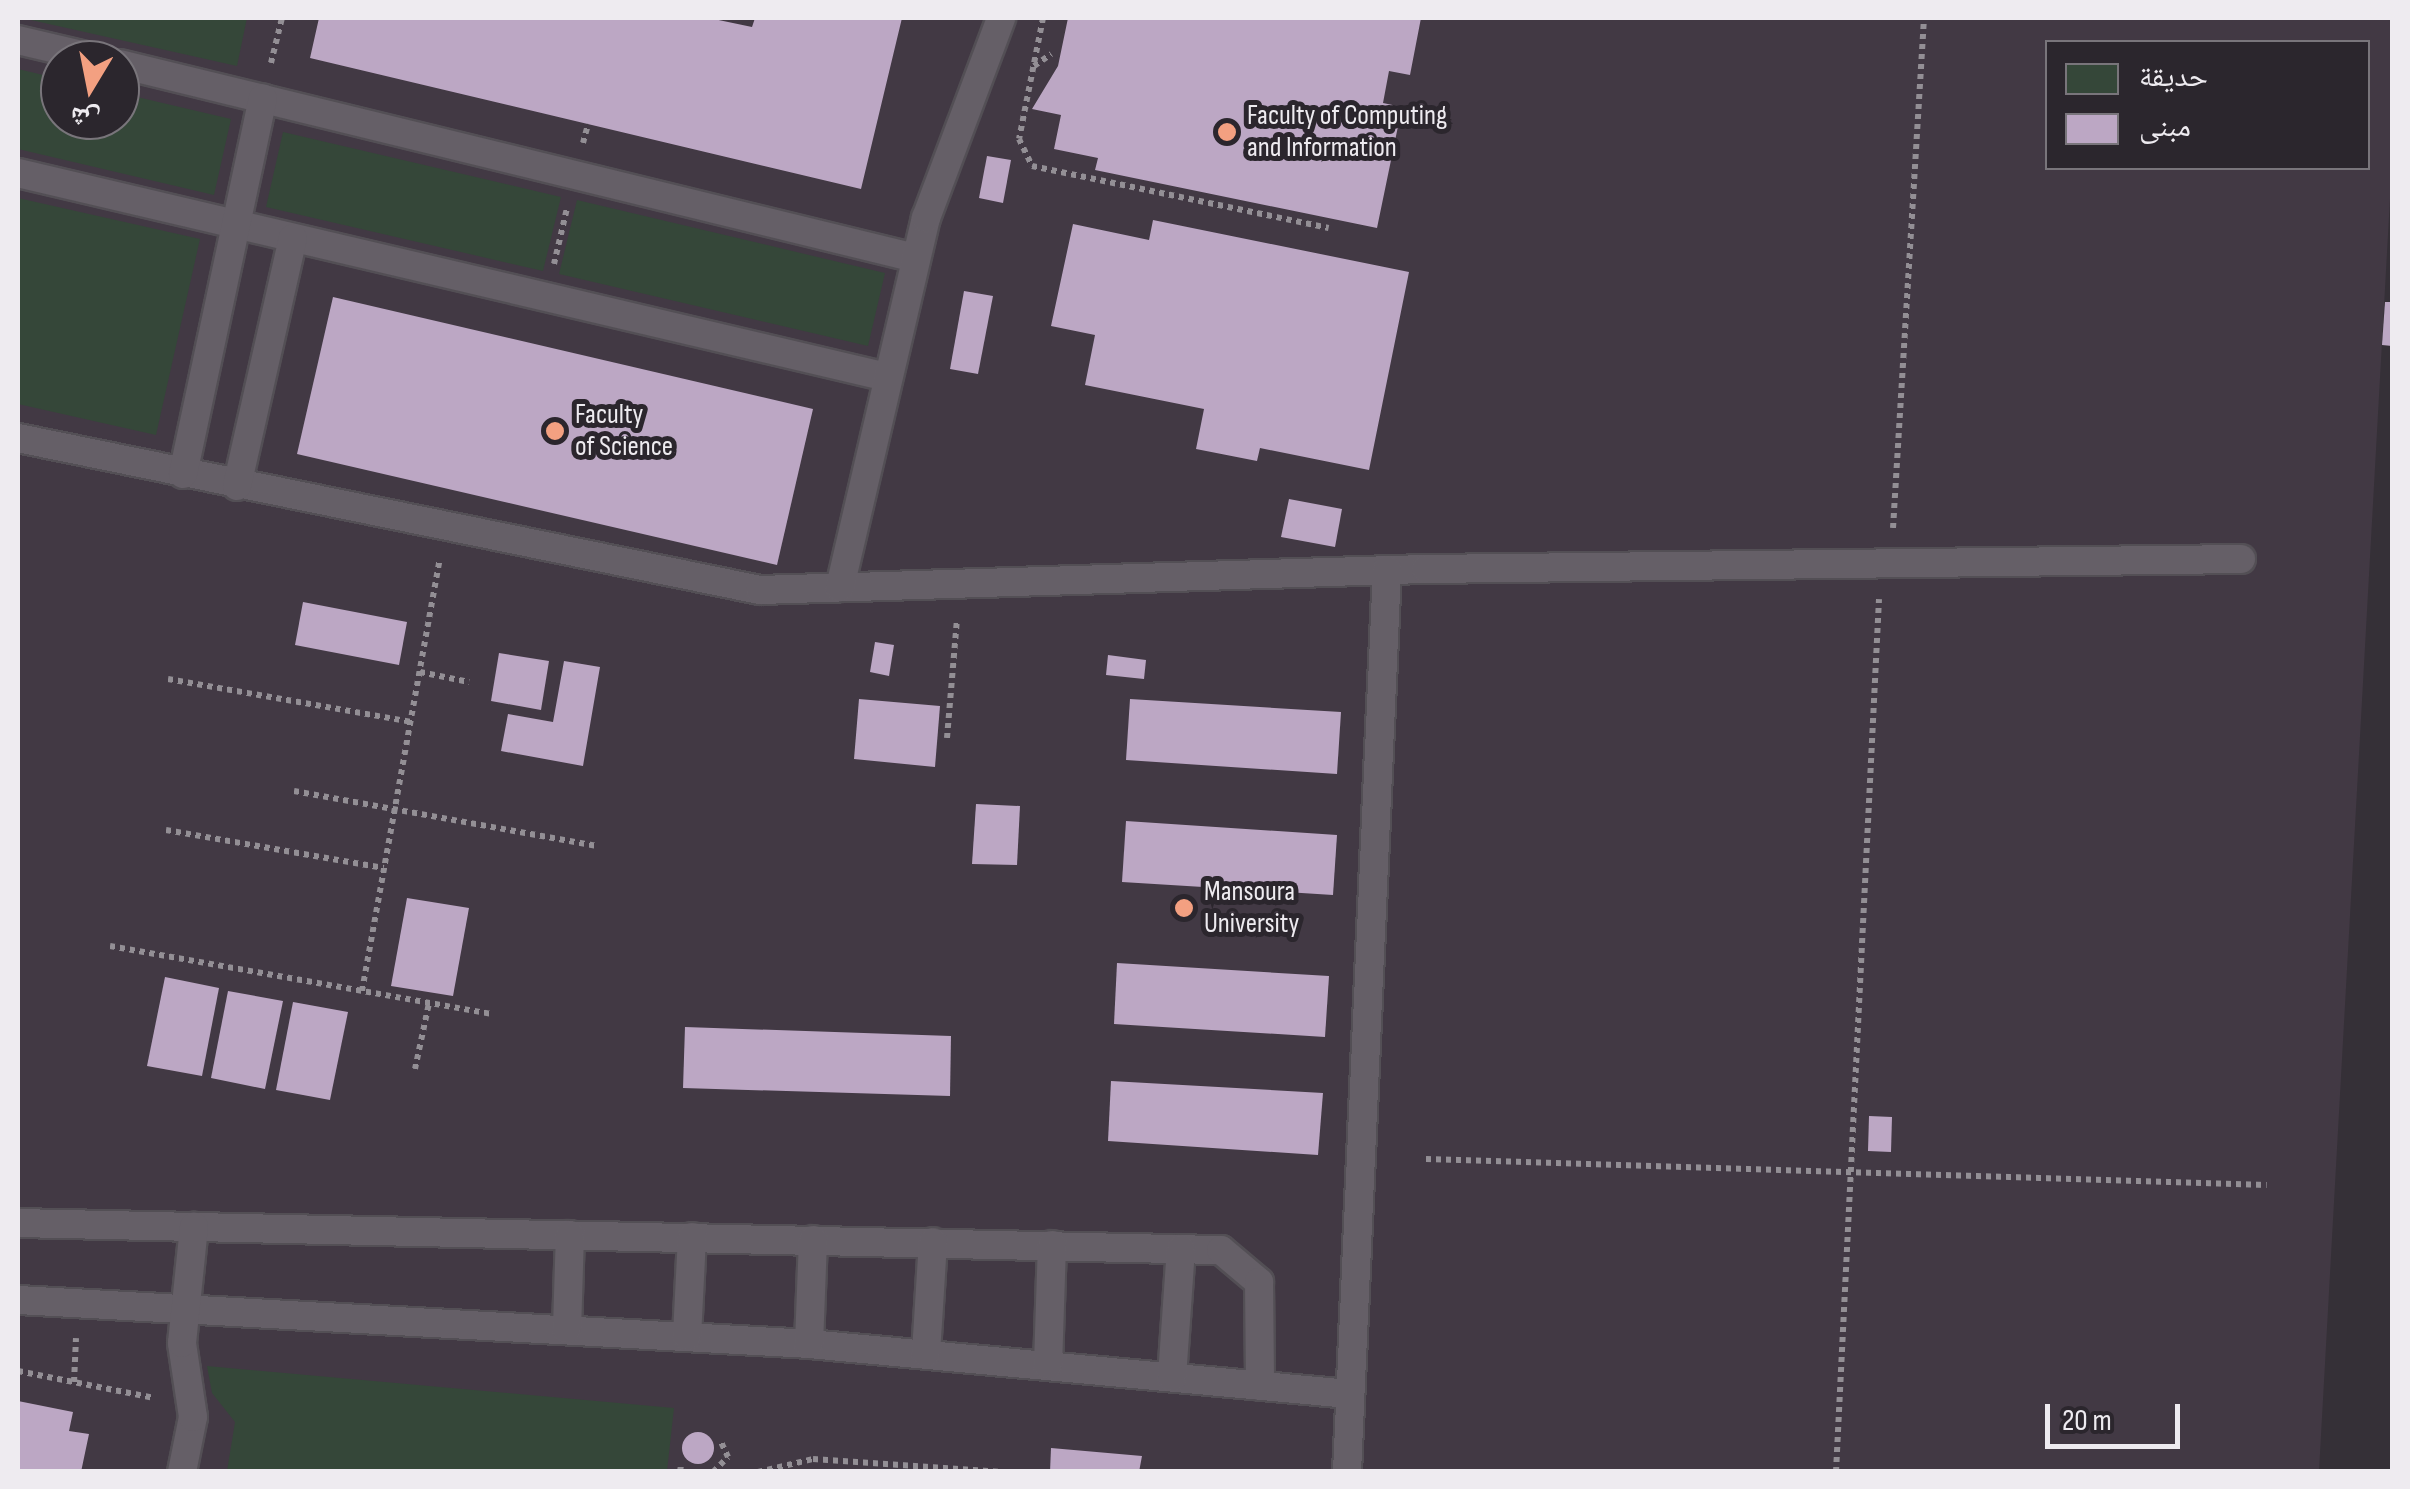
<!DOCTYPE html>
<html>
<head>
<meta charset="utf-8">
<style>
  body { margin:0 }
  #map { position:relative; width:2410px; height:1489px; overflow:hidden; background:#353037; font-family:"Sofia Sans Condensed","Noto Naskh Arabic",sans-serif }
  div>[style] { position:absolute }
  .built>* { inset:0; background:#423944 }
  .green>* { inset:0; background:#354739 }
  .building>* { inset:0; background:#bca7c4 }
  .round { border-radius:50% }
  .path>* { height:6px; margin-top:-3px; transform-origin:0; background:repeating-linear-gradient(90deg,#938f95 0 5px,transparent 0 10px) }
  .roads { filter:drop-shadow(2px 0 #534f55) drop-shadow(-2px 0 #534f55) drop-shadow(0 2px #534f55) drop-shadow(0 -2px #534f55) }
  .service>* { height:28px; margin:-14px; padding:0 14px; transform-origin:14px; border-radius:14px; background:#655f67 }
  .dots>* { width:28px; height:28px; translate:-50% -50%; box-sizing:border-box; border:5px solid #2b262d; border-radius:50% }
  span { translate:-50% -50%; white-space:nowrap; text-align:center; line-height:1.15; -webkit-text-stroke:10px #2b262d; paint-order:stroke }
  .poi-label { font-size:28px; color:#eeebf0 }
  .left { translate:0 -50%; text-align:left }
  .frame { position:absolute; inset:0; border:20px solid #eeebf0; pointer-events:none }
  .legend { position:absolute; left:2045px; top:40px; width:325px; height:130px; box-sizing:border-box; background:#2b262d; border:2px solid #79757b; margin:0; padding:12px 18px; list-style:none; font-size:30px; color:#eeebf0 }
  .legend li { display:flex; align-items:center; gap:20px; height:50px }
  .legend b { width:50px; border:2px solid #79757b }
  .north { position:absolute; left:40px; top:40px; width:100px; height:100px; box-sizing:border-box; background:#2b262d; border:2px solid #79757b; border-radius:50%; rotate:190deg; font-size:28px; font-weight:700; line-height:40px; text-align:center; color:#eeebf0 }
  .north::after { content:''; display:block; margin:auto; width:35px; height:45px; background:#f3a081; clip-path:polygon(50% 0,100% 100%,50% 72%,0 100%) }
  .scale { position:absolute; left:2045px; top:1404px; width:135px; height:45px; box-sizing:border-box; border:5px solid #eeebf0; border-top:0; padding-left:12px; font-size:30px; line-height:35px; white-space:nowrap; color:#eeebf0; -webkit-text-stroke:8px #2b262d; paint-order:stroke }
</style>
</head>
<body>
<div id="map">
  <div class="built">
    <i style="clip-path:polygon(evenodd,18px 18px,2392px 18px,2392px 163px,2319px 1471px,18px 1471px,18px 18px,2048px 42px,2368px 42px,2368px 168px,2048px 168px,2048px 42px,18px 18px,60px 60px,120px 60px,120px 120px,60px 120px,60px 60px)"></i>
  </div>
  <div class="green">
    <i style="clip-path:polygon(22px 18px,247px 18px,237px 66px)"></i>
    <i style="clip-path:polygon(18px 69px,60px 79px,60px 120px,120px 120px,120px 93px,231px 119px,214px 195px,18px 149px)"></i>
    <i style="clip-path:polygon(283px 132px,561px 197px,543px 271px,266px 207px)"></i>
    <i style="clip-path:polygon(18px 198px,200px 239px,156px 435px,18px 404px)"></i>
    <i style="clip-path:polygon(577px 200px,885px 273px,868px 346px,559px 274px)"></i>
    <i style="clip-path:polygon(207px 1366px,674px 1408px,667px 1471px,227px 1471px,235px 1422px,212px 1393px)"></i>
  </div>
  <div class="building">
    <i style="clip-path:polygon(319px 18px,709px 18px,752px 27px,755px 18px,902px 18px,861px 189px,310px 58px)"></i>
    <i style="clip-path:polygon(1068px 18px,1421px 18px,1410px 75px,1389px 71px,1383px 103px,1402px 107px,1377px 228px,1095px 170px,1098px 158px,1054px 149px,1061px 115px,1032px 109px,1058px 66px)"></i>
    <i style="clip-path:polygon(987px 156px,1011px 160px,1003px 203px,979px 198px)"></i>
    <i style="clip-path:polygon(1153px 220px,1409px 272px,1369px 470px,1260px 448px,1257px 461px,1196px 449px,1204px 409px,1085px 385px,1095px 335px,1051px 326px,1073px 224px,1149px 240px)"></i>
    <i style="clip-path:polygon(964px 291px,993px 296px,978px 374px,950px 369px)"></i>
    <i style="clip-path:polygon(333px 297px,813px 409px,777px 565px,297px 454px)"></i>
    <i style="clip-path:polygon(2385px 302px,2392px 302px,2392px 346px,2382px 345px)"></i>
    <i style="clip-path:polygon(1289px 499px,1342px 509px,1335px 547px,1281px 537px)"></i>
    <i style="clip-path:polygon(303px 602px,407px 622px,399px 665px,295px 645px)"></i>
    <i style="clip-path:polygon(875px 642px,894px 645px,889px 676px,870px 672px)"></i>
    <i style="clip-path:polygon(499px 653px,549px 661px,541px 710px,491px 701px)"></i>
    <i style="clip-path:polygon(1108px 655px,1146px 660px,1144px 679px,1106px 675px)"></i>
    <i style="clip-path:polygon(564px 661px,600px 667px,583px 766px,501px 751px,508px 714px,553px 722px)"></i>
    <i style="clip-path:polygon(859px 699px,940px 706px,935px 767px,854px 759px)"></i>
    <i style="clip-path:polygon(1130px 699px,1341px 712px,1337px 774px,1126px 760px)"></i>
    <i style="clip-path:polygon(976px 804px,1020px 806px,1017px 865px,972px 864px)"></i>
    <i style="clip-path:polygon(1126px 821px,1337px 835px,1333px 895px,1122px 882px)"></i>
    <i style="clip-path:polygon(407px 898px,469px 908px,453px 996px,391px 986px)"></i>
    <i style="clip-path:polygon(1117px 963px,1329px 976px,1325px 1037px,1114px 1024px)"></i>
    <i style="clip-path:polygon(165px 977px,219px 988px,202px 1076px,147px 1066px)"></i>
    <i style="clip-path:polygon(228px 991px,283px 1001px,265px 1089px,211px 1078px)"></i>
    <i style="clip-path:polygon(293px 1002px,348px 1012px,330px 1100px,276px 1090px)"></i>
    <i style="clip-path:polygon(685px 1027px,951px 1036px,950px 1096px,683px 1088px)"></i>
    <i style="clip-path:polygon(1111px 1081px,1323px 1093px,1318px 1155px,1108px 1141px)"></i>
    <i style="clip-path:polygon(1869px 1116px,1892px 1117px,1891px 1152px,1868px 1151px)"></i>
    <i style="clip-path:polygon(18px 1401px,73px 1412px,69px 1431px,89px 1434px,81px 1472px,18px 1472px)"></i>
    <i class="round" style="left:682px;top:1432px;width:32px;height:32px"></i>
    <i style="clip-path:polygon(1051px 1448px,1142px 1456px,1139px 1472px,1050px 1472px)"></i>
  </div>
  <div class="path">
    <i style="left:1043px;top:18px;width:123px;rotate:101.2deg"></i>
    <i style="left:1019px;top:139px;width:30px;rotate:64deg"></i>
    <i style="left:1032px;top:166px;width:303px;rotate:11.8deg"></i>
    <i style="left:271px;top:63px;width:46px;rotate:-76.3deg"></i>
    <i style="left:1034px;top:66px;width:21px;rotate:-35deg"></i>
    <i style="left:583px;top:143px;width:20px;rotate:-75deg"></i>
    <i style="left:554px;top:264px;width:57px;rotate:-76.9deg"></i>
    <i style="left:1893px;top:528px;width:511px;rotate:-86.52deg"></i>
    <i style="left:420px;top:672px;width:50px;rotate:11.5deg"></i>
    <i style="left:168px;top:679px;width:247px;rotate:10deg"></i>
    <i style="left:947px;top:738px;width:119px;rotate:-85.2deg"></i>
    <i style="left:294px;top:791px;width:308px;rotate:10.3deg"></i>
    <i style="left:166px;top:830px;width:221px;rotate:9.9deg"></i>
    <i style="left:110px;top:946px;width:387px;rotate:10.1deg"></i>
    <i style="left:362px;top:991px;width:439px;rotate:-79.8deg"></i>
    <i style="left:415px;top:1069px;width:67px;rotate:-78deg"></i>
    <i style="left:1426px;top:1159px;width:841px;rotate:1.77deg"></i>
    <i style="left:18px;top:1371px;width:139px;rotate:11.2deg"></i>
    <i style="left:74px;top:1382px;width:44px;rotate:-87.4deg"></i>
    <i style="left:680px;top:1472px;width:7px;rotate:-82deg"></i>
    <i style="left:713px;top:1472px;width:21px;rotate:-45deg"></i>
    <i style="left:728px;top:1457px;width:19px;rotate:-115deg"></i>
    <i style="left:758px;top:1472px;width:57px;rotate:-13.3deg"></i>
    <i style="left:813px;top:1459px;width:190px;rotate:3.9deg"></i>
    <i style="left:1836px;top:1472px;width:874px;rotate:-87.18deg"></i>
  </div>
  <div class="roads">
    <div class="service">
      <i style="left:18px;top:40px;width:87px;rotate:13.2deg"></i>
      <i style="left:120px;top:64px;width:818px;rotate:13.71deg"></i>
      <i style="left:18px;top:173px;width:893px;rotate:13.21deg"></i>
      <i style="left:18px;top:438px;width:757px;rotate:11.58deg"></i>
      <i style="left:760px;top:590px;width:666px;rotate:-1.81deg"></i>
      <i style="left:1426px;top:569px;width:815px;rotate:-0.7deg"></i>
      <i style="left:183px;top:474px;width:384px;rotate:-78deg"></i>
      <i style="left:237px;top:486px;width:254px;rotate:-77.3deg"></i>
      <i style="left:840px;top:587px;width:379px;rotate:-76.9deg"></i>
      <i style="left:926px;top:218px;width:214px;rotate:-69.4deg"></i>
      <i style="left:18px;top:1223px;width:1203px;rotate:1.29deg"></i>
      <i style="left:1221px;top:1250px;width:50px;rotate:40.1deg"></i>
      <i style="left:1259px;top:1282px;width:104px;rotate:89.4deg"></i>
      <i style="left:18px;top:1300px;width:792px;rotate:3.18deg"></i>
      <i style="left:809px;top:1344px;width:542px;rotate:5.29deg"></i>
      <i style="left:567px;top:1329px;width:94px;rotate:-88.2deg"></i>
      <i style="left:687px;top:1336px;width:99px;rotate:-87.1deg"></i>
      <i style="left:809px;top:1344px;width:104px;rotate:-87.8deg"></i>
      <i style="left:926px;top:1353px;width:111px;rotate:-86.4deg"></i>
      <i style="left:1048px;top:1365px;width:120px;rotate:-88.1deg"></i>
      <i style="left:1172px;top:1377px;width:128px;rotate:-86deg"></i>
      <i style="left:182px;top:1472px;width:56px;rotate:-78.7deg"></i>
      <i style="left:193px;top:1417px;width:75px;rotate:-98.5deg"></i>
      <i style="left:182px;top:1343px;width:117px;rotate:-84.1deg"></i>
      <i style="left:1347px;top:1472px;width:903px;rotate:-87.46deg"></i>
    </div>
  </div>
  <div class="dots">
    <i style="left:1227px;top:132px;background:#f3a081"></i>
    <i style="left:555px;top:431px;background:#f3a081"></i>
    <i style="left:1184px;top:908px;background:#f3a081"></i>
  </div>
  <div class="poi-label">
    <span class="left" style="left:1247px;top:132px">Faculty of Computing<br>and Information</span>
    <span class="left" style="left:575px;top:431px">Faculty<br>of Science</span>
    <span class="left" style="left:1204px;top:908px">Mansoura<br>University</span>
  </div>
  <div class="frame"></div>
  <ul class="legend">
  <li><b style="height:28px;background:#354739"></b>حديقة</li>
  <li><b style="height:28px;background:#bca7c4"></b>مبنى</li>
  </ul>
  <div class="north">ش</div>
  <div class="scale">20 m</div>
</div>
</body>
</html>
